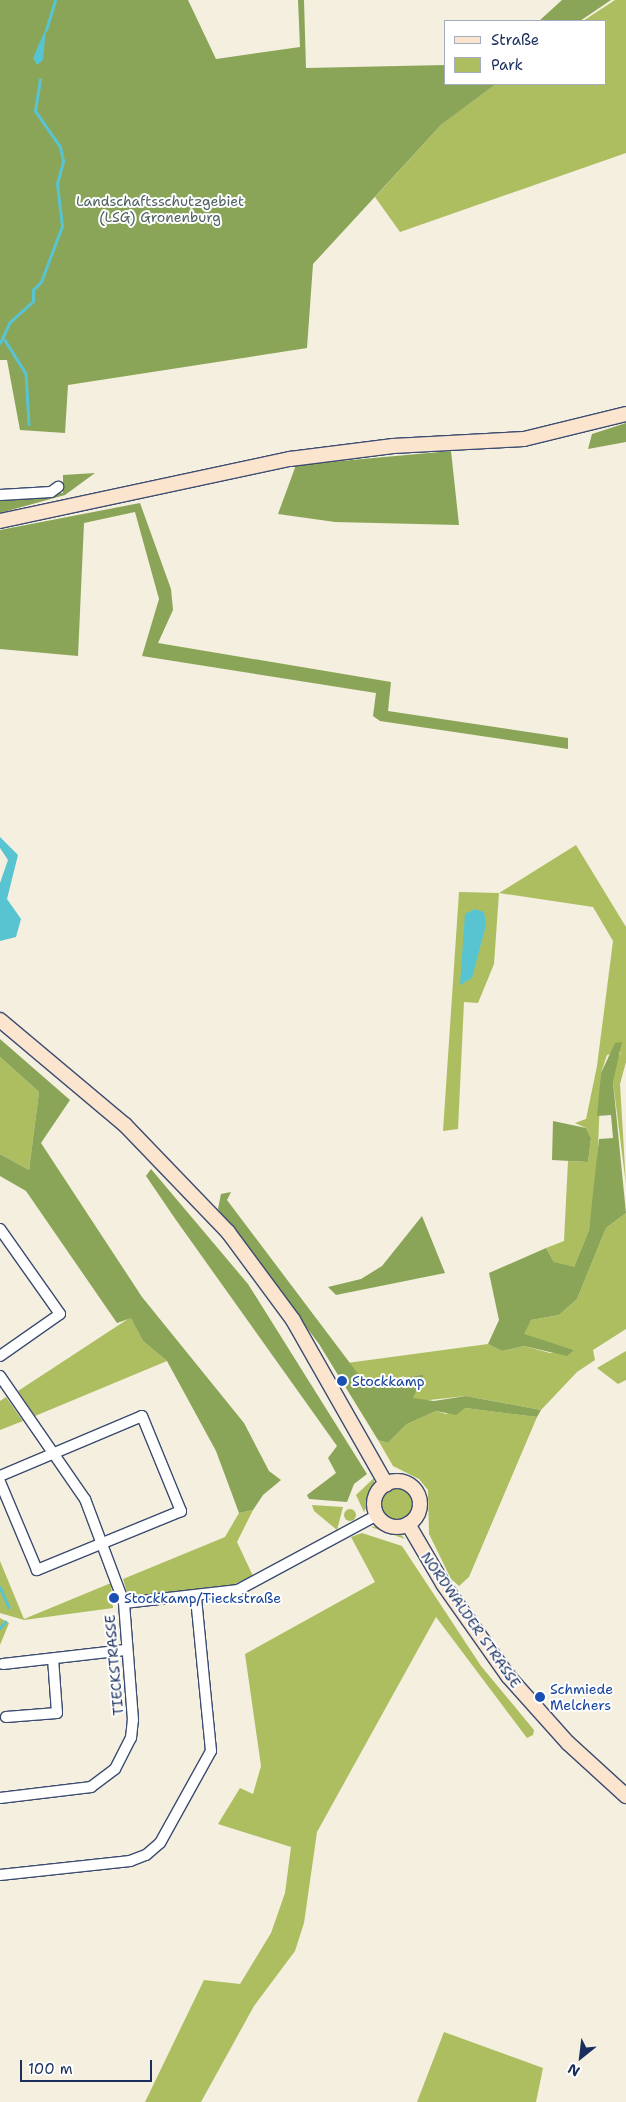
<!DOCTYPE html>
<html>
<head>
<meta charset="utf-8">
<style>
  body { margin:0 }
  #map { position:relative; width:626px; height:2102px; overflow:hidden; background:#f4efde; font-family:"Shantell Sans",sans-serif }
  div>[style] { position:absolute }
  .green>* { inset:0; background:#adbe61 }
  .round { border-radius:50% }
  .forest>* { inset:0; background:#8aa557 }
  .water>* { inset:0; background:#58c4d1 }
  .stream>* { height:2.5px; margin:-1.25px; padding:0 1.25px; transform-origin:1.25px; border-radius:1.25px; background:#58c4d1 }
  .roads { filter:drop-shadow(1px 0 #3c4c71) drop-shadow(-1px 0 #3c4c71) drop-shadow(0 1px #3c4c71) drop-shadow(0 -1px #3c4c71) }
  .street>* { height:10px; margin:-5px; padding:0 5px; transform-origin:5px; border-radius:5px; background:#fff }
  .secondary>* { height:14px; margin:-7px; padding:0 7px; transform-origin:7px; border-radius:7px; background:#fbe5cf }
  .secondary>.ring { margin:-7px; padding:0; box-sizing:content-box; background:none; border:14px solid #fbe5cf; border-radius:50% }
  .dots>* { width:14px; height:14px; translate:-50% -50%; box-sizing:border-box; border:2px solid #fff; border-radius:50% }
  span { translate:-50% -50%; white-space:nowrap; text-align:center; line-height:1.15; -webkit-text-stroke:4px #fff; paint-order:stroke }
  .park-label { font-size:14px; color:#4e615f }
  .transit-label { font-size:14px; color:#164399 }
  .left { translate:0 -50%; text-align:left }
  .street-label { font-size:14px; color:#1b2f5e }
  .legend { position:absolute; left:444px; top:20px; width:162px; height:65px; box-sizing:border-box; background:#fff; border:1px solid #a4acbf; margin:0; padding:6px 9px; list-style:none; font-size:15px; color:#1b2f5e }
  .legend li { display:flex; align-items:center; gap:10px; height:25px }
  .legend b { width:25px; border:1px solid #a4acbf }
  .north { position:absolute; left:556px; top:2032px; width:50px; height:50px; -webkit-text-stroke:4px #fff; paint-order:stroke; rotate:209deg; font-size:14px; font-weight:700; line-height:20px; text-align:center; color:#1b2f5e }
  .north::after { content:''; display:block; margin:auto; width:18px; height:22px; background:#1b2f5e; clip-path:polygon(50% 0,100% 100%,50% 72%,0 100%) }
  .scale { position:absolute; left:20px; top:2060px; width:132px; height:22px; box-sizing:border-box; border:2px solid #1b2f5e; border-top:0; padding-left:6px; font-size:15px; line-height:18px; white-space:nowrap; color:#1b2f5e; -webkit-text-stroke:4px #fff; paint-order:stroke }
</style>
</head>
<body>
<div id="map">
  <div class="green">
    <i style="clip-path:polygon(615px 0,626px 0,626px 153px,400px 232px,375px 197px,443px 123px,496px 84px,605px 84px,605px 21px,583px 21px)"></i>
    <i style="clip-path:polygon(576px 845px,626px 927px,626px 1062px,620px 1084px,626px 1185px,613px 1082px,614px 1063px,621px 1052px,607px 1055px,601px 1073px,597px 1172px,589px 1230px,574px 1267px,566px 1268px,554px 1262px,546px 1248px,564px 1241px,568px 1161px,588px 1162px,591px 1138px,586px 1128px,575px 1123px,586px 1119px,597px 1066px,613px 941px,593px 907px,499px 893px,494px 964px,478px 1003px,464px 1002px,458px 1129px,443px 1131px,459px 892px,499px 893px)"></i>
    <i style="clip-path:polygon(0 1057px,39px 1092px,29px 1170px,0 1154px)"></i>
    <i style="clip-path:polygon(626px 1213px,626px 1329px,593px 1350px,595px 1360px,577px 1372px,541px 1410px,466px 1396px,420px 1401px,412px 1398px,424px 1374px,368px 1388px,347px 1363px,488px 1344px,502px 1351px,524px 1346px,550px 1353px,574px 1350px,523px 1335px,525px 1328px,531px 1320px,559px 1315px,577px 1299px,606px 1228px)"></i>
    <i style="clip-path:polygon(131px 1317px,143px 1341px,167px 1361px,35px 1416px,18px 1391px)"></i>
    <i style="clip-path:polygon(626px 1351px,626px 1380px,618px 1384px,597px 1368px)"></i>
    <i style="clip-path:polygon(6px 1397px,23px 1421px,0 1430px,0 1401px)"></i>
    <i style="clip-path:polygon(465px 1408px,537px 1417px,469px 1577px,459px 1586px,451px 1579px,429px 1534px,428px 1490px,419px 1479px,393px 1466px,378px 1440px,388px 1443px,407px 1424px,436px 1411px,446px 1414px)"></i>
    <i style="clip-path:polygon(374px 1478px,374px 1490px,364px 1512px,356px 1495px)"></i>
    <i class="round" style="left:380px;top:1487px;width:34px;height:34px"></i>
    <i style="clip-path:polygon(312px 1505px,343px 1507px,337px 1530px,314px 1511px)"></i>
    <i class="round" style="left:344px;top:1509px;width:12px;height:12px"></i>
    <i style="clip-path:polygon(253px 1510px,237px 1542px,253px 1576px,228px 1587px,128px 1596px,123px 1579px,225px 1537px,239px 1513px)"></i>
    <i style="clip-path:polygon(381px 1526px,399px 1533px,405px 1539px,371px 1527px)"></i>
    <i style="clip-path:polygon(362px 1533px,402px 1546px,481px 1666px,534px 1730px,533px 1735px,527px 1738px,436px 1617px,317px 1832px,304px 1923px,295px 1951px,254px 2006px,201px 2102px,145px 2102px,204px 1980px,240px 1984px,271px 1933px,285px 1893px,291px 1847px,218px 1824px,240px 1788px,253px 1794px,261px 1766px,245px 1654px,375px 1582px,351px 1537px)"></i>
    <i style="clip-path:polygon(0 1561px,24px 1619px,111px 1583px,113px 1608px,24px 1620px,0 1613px)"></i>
    <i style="clip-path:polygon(0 1618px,9px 1623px,0 1645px)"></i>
    <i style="clip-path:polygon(444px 2032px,543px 2068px,536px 2102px,417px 2102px)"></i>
  </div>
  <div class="forest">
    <i style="clip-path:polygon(0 0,188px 0,216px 59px,300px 47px,298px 0,304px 0,306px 68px,445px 65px,445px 84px,496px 84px,442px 124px,313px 264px,307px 348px,68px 385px,65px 433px,20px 430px,7px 360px,0 360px)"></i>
    <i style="clip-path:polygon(562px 0,611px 0,580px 21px,539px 21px)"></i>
    <i style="clip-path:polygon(626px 423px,626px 442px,588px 449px,592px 434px)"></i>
    <i style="clip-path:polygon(451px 451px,459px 525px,335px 522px,278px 514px,296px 465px)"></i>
    <i style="clip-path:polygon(95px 473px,65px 495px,0 513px,0 498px,63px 493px,63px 475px)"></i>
    <i style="clip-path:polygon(140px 503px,171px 589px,173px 610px,158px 643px,391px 682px,388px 711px,568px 738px,568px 749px,380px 721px,373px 716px,376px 693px,142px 656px,159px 599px,135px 512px,84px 523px,78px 656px,0 649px,0 530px)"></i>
    <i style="clip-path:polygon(0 1039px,70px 1100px,41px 1143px,142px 1297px,244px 1423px,269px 1471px,281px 1480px,263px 1495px,253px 1510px,239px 1513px,216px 1451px,167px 1361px,143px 1341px,131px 1318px,117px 1323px,26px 1191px,0 1176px,0 1154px,29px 1170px,39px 1092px,0 1057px)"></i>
    <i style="clip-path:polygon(622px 1042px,613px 1082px,626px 1213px,606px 1228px,577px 1299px,559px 1315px,531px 1320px,524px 1334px,574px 1350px,567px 1356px,524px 1346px,502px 1351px,488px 1344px,499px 1320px,489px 1273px,546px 1248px,554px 1262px,574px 1267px,589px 1230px,599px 1139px,613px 1138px,611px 1115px,597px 1116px,601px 1073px,615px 1043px)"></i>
    <i style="clip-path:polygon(553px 1121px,586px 1128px,591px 1138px,588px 1162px,552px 1160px)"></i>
    <i style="clip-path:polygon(151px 1169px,248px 1284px,367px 1474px,354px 1484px,347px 1502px,309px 1499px,307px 1495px,336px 1473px,328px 1458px,337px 1446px,176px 1220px,146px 1176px)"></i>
    <i style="clip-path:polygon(231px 1192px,227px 1200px,368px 1387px,424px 1374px,413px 1398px,434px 1401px,466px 1396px,541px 1410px,537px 1417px,465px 1408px,456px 1415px,436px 1411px,407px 1424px,388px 1443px,378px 1440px,319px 1344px,218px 1209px,221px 1194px)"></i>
    <i style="clip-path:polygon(422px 1216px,445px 1273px,336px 1295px,328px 1287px,361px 1279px,382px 1266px)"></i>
  </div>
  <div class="water">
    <i style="clip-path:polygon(46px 28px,43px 60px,37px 65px,33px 58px)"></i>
    <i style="clip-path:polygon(0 837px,18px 855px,7px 899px,21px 919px,16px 937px,0 941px,0 883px,8px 860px,0 848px)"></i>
    <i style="clip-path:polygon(475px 909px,484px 912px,486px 925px,472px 978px,460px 985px,465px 914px)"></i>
  </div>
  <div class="stream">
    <i style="left:46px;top:30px;width:31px;rotate:-73deg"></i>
    <i style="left:5px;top:340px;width:39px;rotate:58deg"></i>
    <i style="left:26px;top:373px;width:51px;rotate:86.6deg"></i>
    <i style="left:0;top:343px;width:23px;rotate:-65deg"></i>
    <i style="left:10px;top:322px;width:31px;rotate:-42deg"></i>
    <i style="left:33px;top:301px;width:11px;rotate:-90deg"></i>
    <i style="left:33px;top:290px;width:11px;rotate:-45deg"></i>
    <i style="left:41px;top:282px;width:60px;rotate:-69.4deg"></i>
    <i style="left:62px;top:226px;width:42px;rotate:-96.8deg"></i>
    <i style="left:57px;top:184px;width:24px;rotate:-75deg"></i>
    <i style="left:63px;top:161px;width:14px;rotate:-102deg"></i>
    <i style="left:60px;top:147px;width:44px;rotate:-124.8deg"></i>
    <i style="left:35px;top:111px;width:32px;rotate:-81deg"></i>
    <i style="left:0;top:1587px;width:22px;rotate:66deg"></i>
    <i style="left:0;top:1628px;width:8px;rotate:-50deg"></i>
  </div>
  <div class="roads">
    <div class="street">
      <i style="left:0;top:495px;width:51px;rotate:-3.4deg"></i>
      <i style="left:51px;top:492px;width:9px;rotate:-36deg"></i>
      <i style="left:0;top:1229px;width:104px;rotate:54.8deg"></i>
      <i style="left:60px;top:1314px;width:73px;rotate:145deg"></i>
      <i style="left:0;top:1376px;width:150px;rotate:55.4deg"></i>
      <i style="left:85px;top:1499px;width:111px;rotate:69.4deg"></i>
      <i style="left:0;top:1476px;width:154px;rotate:-22.9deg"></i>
      <i style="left:142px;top:1416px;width:103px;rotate:67.7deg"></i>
      <i style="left:181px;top:1511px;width:156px;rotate:157.7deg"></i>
      <i style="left:37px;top:1570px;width:95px;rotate:-112.8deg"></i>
      <i style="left:124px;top:1603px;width:115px;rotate:-6.5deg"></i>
      <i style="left:238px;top:1590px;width:158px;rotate:-28.3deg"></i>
      <i style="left:3px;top:1664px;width:123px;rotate:-6.5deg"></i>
      <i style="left:6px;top:1717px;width:51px;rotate:-4.5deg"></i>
      <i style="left:57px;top:1713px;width:54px;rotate:-94.2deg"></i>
      <i style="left:0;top:1798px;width:92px;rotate:-6.9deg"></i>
      <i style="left:91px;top:1787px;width:30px;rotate:-37deg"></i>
      <i style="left:115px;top:1769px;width:35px;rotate:-63deg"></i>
      <i style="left:131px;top:1738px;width:18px;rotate:-84deg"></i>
      <i style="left:133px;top:1720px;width:117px;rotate:-94.4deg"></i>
      <i style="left:0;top:1875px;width:131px;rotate:-6.1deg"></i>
      <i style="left:130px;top:1861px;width:17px;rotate:-21deg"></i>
      <i style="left:146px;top:1855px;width:18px;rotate:-41deg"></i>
      <i style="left:160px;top:1843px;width:105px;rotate:-61deg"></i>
      <i style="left:211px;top:1751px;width:155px;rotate:-95.6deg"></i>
    </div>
    <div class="secondary">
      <i style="left:0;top:521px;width:297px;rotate:-12.1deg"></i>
      <i style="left:290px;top:459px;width:104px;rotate:-7.2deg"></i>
      <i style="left:393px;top:446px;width:131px;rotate:-3.1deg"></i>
      <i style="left:524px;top:439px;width:105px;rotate:-13.8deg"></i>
      <i style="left:0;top:1020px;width:163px;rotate:40deg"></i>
      <i style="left:125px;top:1125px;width:149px;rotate:46.1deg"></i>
      <i style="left:228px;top:1232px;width:109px;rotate:53.5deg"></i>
      <i style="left:293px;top:1320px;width:189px;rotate:60.4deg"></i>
      <i class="ring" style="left:374px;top:1481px;width:32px;height:32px"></i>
      <i style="left:408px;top:1524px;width:69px;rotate:59.7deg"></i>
      <i style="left:443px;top:1584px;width:113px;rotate:54.8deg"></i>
      <i style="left:508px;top:1676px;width:90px;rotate:48.2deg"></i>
      <i style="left:568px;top:1743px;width:79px;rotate:42.4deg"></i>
    </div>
  </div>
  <div class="dots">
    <i style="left:342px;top:1381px;background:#1a4fb4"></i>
    <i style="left:114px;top:1598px;background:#1a4fb4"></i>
    <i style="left:540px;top:1697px;background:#1a4fb4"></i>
  </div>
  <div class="park-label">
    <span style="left:160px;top:209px">Landschaftsschutzgebiet<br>(LSG) Gronenburg</span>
  </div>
  <div class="transit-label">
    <span class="left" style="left:352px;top:1381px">Stockkamp</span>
    <span class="left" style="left:124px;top:1598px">Stockkamp/Tieckstraße</span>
    <span class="left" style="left:550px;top:1697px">Schmiede<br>Melchers</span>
  </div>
  <div class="street-label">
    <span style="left:471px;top:1620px;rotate:55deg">NORDWALDER STRASSE</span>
    <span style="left:114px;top:1665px;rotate:-95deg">TIECKSTRASSE</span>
  </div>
  <ul class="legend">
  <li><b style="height:6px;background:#fbe5cf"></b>Straße</li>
  <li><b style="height:14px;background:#adbe61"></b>Park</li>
  </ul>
  <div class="north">N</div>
  <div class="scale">100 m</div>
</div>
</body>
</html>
